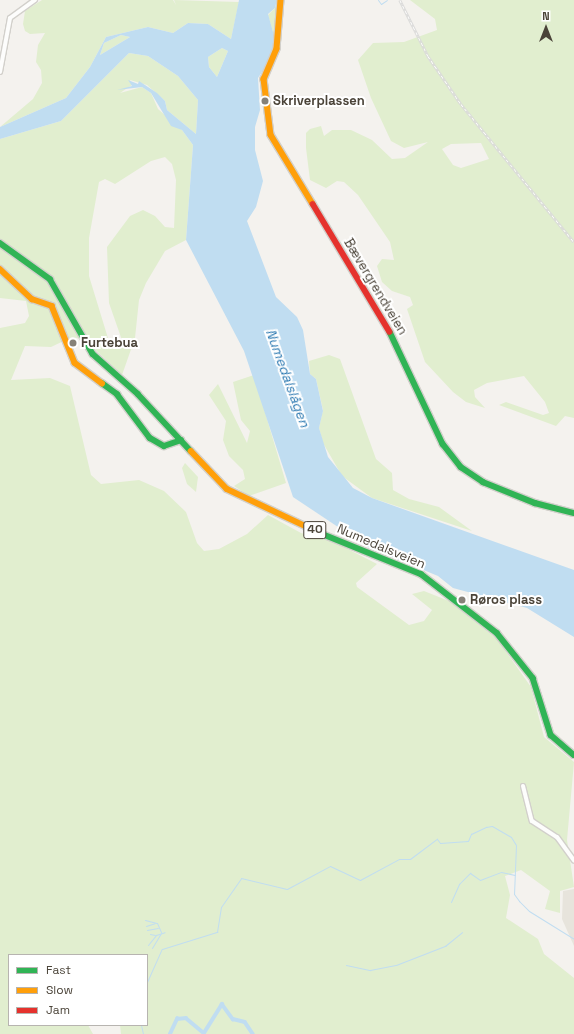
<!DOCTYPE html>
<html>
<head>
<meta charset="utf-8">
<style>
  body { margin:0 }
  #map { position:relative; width:574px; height:1034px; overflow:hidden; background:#f4f2ee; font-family:"Space Grotesk",sans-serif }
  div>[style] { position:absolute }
  .residential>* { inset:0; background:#e7e4dc }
  .green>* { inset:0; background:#e1eecf }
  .water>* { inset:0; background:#c0ddf1 }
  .stream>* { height:1px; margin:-0.5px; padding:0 0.5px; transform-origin:0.5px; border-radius:0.5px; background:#c0ddf1 }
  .canal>* { height:3.5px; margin:-1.75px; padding:0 1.75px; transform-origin:1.75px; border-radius:1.75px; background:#c0ddf1 }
  .roads { filter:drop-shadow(1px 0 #d2d0cb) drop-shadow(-1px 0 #d2d0cb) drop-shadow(0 1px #d2d0cb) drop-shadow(0 -1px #d2d0cb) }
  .street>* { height:4px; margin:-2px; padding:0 2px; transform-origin:2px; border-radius:2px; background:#fdfdfc }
  .fast>* { height:5.5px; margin:-2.75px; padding:0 2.75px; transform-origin:2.75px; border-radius:2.75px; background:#30b455 }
  .slow>* { height:5.5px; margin:-2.75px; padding:0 2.75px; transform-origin:2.75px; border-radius:2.75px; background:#ff9f0a }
  .jam>* { height:5.5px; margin:-2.75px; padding:0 2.75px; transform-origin:2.75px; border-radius:2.75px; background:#e5322d }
  .rail>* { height:2.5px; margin-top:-1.25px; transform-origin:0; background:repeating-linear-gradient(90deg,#fff 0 3px,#dbdbda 0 6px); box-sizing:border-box; border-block:1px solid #dbdbda }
  .dots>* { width:11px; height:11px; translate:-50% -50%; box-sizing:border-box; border:2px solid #fff; border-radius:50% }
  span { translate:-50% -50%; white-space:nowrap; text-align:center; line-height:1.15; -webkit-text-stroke:4px #fff; paint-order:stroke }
  .shield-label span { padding:1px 3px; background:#fff; border:1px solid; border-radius:3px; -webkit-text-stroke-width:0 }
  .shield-label { font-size:12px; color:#4b4439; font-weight:700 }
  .poi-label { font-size:13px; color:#4b4439; font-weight:700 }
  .left { translate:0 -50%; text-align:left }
  .street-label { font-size:13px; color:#4b4439 }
  .water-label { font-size:14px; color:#2e7ab2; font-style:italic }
  .legend { position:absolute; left:8px; top:954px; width:140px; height:72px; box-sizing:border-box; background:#fff; border:1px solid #b7b4b0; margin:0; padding:5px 7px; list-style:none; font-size:12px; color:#4b4439 }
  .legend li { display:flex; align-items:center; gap:8px; height:20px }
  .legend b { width:20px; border:1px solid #b7b4b0 }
  .north { position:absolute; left:526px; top:8px; width:40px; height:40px; -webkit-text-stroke:3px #fff; paint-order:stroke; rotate:0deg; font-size:11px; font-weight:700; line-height:16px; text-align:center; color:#4b4439 }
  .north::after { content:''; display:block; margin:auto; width:14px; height:18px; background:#4b4439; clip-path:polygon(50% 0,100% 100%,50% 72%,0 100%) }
</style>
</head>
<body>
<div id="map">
  <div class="residential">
    <i style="clip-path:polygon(574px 889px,574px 946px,562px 919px,563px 891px)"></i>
  </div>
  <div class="green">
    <i style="clip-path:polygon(42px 0,173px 0,176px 5px,174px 0,239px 2px,231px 39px,208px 24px,188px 23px,173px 33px,148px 27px,106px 37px,90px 67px,66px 98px,0 127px,33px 99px,42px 83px,41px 70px,36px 62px,38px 45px,45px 33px,30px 34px,25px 31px,23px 24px,25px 11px)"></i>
    <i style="clip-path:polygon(277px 0,279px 0,275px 39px,268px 15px,275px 8px)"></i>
    <i style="clip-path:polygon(evenodd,410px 0,574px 0,574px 418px,565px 416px,556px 426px,499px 405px,506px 402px,543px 415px,549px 413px,545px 402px,524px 376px,487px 383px,474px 390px,475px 397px,485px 408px,466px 402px,453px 392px,425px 362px,407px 309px,413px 305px,410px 297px,392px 291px,382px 282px,377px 266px,382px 259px,394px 260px,390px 242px,358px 195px,344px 182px,337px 181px,326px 188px,310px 180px,306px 148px,306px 133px,310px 129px,321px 126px,324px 136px,332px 130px,351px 130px,372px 140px,392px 159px,405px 158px,428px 142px,404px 148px,391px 141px,371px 98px,358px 60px,373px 43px,404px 42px,437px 30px,435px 19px,410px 0,481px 143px,489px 159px,461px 168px,453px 165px,442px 149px,451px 144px,481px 143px)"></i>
    <i style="clip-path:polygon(121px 35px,130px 37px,100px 55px,104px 43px)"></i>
    <i style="clip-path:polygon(222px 48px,228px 51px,217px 77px,209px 67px,208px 57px)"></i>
    <i style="clip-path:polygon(evenodd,129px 53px,148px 56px,178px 76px,198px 100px,196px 134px,167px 110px,165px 101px,147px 85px,130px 80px,132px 85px,120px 93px,142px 87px,151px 93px,158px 109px,182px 130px,193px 145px,186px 240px,165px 251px,146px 283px,139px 300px,135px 338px,122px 375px,85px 340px,72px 337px,51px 347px,25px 346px,11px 380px,50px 378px,70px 386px,91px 475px,101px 484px,139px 480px,164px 491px,186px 512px,197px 543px,204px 551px,219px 549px,247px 534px,268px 515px,301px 533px,334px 542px,377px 564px,356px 583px,357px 587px,409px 625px,424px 621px,432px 610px,412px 594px,424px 591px,449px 601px,497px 639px,531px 687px,544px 737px,574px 762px,567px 840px,574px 887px,560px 891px,560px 913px,545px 909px,550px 891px,521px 870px,505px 876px,510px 895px,506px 918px,538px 939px,544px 954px,574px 978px,574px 1034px,121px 1034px,120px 1025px,147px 1025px,147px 955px,9px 955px,9px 1025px,88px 1025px,93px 1034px,0 1034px,0 328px,25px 323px,29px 316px,26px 301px,0 298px,0 139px,61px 121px,129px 53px,165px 157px,172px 164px,176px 180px,174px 228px,165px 227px,155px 216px,143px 210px,130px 216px,107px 247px,109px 303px,124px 346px,111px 348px,89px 276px,89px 238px,99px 182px,105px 179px,115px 184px,151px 161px,165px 157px)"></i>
    <i style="clip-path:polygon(329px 355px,340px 359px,376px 459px,392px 473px,393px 490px,409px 499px,439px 507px,472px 531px,372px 498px,342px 476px,323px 443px,319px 428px,323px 410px,316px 379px,310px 374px,309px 361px)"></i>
    <i style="clip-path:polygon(254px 375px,286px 483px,249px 496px,234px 486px,245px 479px,243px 470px,229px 456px,223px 440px,226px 421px,209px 395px,218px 384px,247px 443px,250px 431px,241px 420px,233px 382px)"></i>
    <i style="clip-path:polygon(185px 463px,198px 477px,196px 492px,187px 484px,182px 468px)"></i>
  </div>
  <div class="water">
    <i style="clip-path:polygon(evenodd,239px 0,277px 0,275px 8px,268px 14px,275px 39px,268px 63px,258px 78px,260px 110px,255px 127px,255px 150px,263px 181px,256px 207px,247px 221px,276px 297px,297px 317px,303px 330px,310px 374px,316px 379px,323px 411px,319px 428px,328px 457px,353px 488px,372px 498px,574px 570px,574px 637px,527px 608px,453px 588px,438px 576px,368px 547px,293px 497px,244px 351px,186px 240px,193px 145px,182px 130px,171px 126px,151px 93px,142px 87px,117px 90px,132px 86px,128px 80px,138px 84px,139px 81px,157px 93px,165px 101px,167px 110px,196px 134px,198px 100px,178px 76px,148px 56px,129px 53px,61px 121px,0 139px,0 127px,66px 98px,90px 67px,106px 37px,148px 27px,173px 33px,188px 23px,208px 24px,231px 39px,239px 0,121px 35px,130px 37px,100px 55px,104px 43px,121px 35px,239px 0,222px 48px,228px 51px,217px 77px,209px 67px,208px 57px,222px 48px)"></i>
  </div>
  <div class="stream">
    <i style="left:378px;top:0;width:5px;rotate:53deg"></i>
    <i style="left:381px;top:4px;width:7px;rotate:-34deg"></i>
    <i style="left:451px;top:902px;width:20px;rotate:-66deg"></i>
    <i style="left:459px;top:884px;width:16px;rotate:-45deg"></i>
    <i style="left:470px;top:873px;width:12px;rotate:35deg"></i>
    <i style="left:480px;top:880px;width:22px;rotate:-21deg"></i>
    <i style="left:501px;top:872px;width:14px;rotate:12deg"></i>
    <i style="left:145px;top:920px;width:12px;rotate:14deg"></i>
    <i style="left:157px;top:923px;width:10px;rotate:66deg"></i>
    <i style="left:146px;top:926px;width:9px;rotate:-18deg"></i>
    <i style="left:147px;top:930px;width:11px;rotate:-10deg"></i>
    <i style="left:150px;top:934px;width:5px;rotate:11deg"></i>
    <i style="left:148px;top:945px;width:13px;rotate:-51deg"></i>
    <i style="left:156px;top:935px;width:9px;rotate:-18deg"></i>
    <i style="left:152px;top:948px;width:17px;rotate:-59deg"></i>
    <i style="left:346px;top:965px;width:25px;rotate:12deg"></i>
    <i style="left:370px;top:970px;width:26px;rotate:-11deg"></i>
    <i style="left:396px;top:965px;width:53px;rotate:-21.2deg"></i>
    <i style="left:445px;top:946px;width:22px;rotate:-39deg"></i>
    <i style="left:147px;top:982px;width:36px;rotate:-66deg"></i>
    <i style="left:162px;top:949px;width:58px;rotate:-17.2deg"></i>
    <i style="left:217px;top:932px;width:25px;rotate:-81deg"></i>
    <i style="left:221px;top:907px;width:35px;rotate:-55deg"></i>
    <i style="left:241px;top:878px;width:47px;rotate:13.4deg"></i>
    <i style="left:287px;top:889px;width:49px;rotate:-28.1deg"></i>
    <i style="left:330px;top:866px;width:33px;rotate:25deg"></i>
    <i style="left:360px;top:880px;width:44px;rotate:-28.3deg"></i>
    <i style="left:399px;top:859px;width:11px"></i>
    <i style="left:410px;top:859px;width:34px;rotate:-37deg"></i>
    <i style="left:437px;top:839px;width:5px;rotate:53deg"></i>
    <i style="left:440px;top:843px;width:28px;rotate:-4deg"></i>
    <i style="left:468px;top:841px;width:8px;rotate:-67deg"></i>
    <i style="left:471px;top:834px;width:17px;rotate:-25deg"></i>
    <i style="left:486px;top:827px;width:6px;rotate:-9deg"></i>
    <i style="left:492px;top:826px;width:22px;rotate:30deg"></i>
    <i style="left:511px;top:837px;width:9px;rotate:58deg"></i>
    <i style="left:516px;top:845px;width:49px;rotate:92.3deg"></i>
    <i style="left:514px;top:894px;width:9px;rotate:54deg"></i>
    <i style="left:519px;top:901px;width:14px;rotate:45deg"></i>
    <i style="left:529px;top:911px;width:53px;rotate:31.9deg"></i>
    <i style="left:141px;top:1025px;width:9px;rotate:77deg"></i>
  </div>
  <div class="canal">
    <i style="left:170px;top:1034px;width:17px;rotate:-65deg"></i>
    <i style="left:177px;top:1019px;width:9px;rotate:-6deg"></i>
    <i style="left:186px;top:1018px;width:23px;rotate:40deg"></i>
    <i style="left:204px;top:1033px;width:34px;rotate:-58deg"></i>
    <i style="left:222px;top:1004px;width:19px;rotate:54deg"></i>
    <i style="left:233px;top:1019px;width:12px;rotate:14deg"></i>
    <i style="left:245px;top:1022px;width:14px;rotate:56deg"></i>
  </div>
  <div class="roads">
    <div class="street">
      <i style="left:0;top:72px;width:55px;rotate:-79.5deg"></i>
      <i style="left:10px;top:18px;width:31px;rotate:-36deg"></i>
      <i style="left:523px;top:786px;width:36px;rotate:76deg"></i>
      <i style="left:532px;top:821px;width:30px;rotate:33deg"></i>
      <i style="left:557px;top:837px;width:29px;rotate:54deg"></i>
    </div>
    <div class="fast">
      <i style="left:0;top:243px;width:62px;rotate:35.8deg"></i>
      <i style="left:50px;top:279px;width:86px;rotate:60.2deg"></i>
      <i style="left:93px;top:354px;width:60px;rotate:41.6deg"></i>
      <i style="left:138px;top:394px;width:78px;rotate:47.1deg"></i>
      <i style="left:390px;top:332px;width:124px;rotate:64.7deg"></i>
      <i style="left:443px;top:444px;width:29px;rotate:52deg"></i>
      <i style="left:461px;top:467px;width:27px;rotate:34deg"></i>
      <i style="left:483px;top:482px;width:56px;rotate:22deg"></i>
      <i style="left:535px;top:503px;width:40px;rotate:14.4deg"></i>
      <i style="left:102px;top:383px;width:19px;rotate:36deg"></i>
      <i style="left:117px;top:394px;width:55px;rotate:53.1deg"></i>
      <i style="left:150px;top:438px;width:16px;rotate:30deg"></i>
      <i style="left:164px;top:446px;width:18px;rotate:-19deg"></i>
      <i style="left:320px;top:533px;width:109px;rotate:22.1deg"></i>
      <i style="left:421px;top:574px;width:96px;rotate:37.8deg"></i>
      <i style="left:497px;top:633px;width:58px;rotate:51.3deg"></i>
      <i style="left:533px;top:678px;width:60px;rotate:72.5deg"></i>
      <i style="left:551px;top:735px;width:30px;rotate:41deg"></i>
    </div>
    <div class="slow">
      <i style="left:281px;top:0;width:49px;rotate:94.7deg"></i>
      <i style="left:277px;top:49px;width:33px;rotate:113deg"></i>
      <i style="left:264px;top:79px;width:56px;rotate:82.9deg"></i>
      <i style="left:271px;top:135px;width:81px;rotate:58.7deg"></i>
      <i style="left:0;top:269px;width:44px;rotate:43.2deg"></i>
      <i style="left:32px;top:299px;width:21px;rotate:19deg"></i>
      <i style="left:52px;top:306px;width:61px;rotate:68deg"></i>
      <i style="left:75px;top:363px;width:34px;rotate:37deg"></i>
      <i style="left:191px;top:451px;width:52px;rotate:46.5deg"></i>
      <i style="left:227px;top:489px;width:103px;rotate:25.3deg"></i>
    </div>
    <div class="jam">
      <i style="left:313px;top:204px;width:149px;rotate:59deg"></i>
    </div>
  </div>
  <div class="rail">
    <i style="left:400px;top:0;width:63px;rotate:63.4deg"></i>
    <i style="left:428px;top:56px;width:58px;rotate:55.5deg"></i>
    <i style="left:461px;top:104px;width:178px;rotate:50.7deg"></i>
  </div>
  <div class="dots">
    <i style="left:265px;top:101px;background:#868178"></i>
    <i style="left:73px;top:343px;background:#868178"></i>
    <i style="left:462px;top:600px;background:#868178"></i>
  </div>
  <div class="shield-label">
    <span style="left:315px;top:530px">40</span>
  </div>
  <div class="poi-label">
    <span class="left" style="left:273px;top:101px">Skriverplassen</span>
    <span class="left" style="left:81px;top:343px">Furtebua</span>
    <span class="left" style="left:470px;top:600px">Røros plass</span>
  </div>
  <div class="street-label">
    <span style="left:375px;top:287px;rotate:59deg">Bævergrendveien</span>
    <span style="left:381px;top:547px;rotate:23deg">Numedalsveien</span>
  </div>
  <div class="water-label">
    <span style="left:288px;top:378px;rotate:70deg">Numedalslågen</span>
  </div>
  <ul class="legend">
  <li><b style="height:5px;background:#30b455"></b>Fast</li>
  <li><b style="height:5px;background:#ff9f0a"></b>Slow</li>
  <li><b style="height:5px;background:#e5322d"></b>Jam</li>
  </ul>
  <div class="north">N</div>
</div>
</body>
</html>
